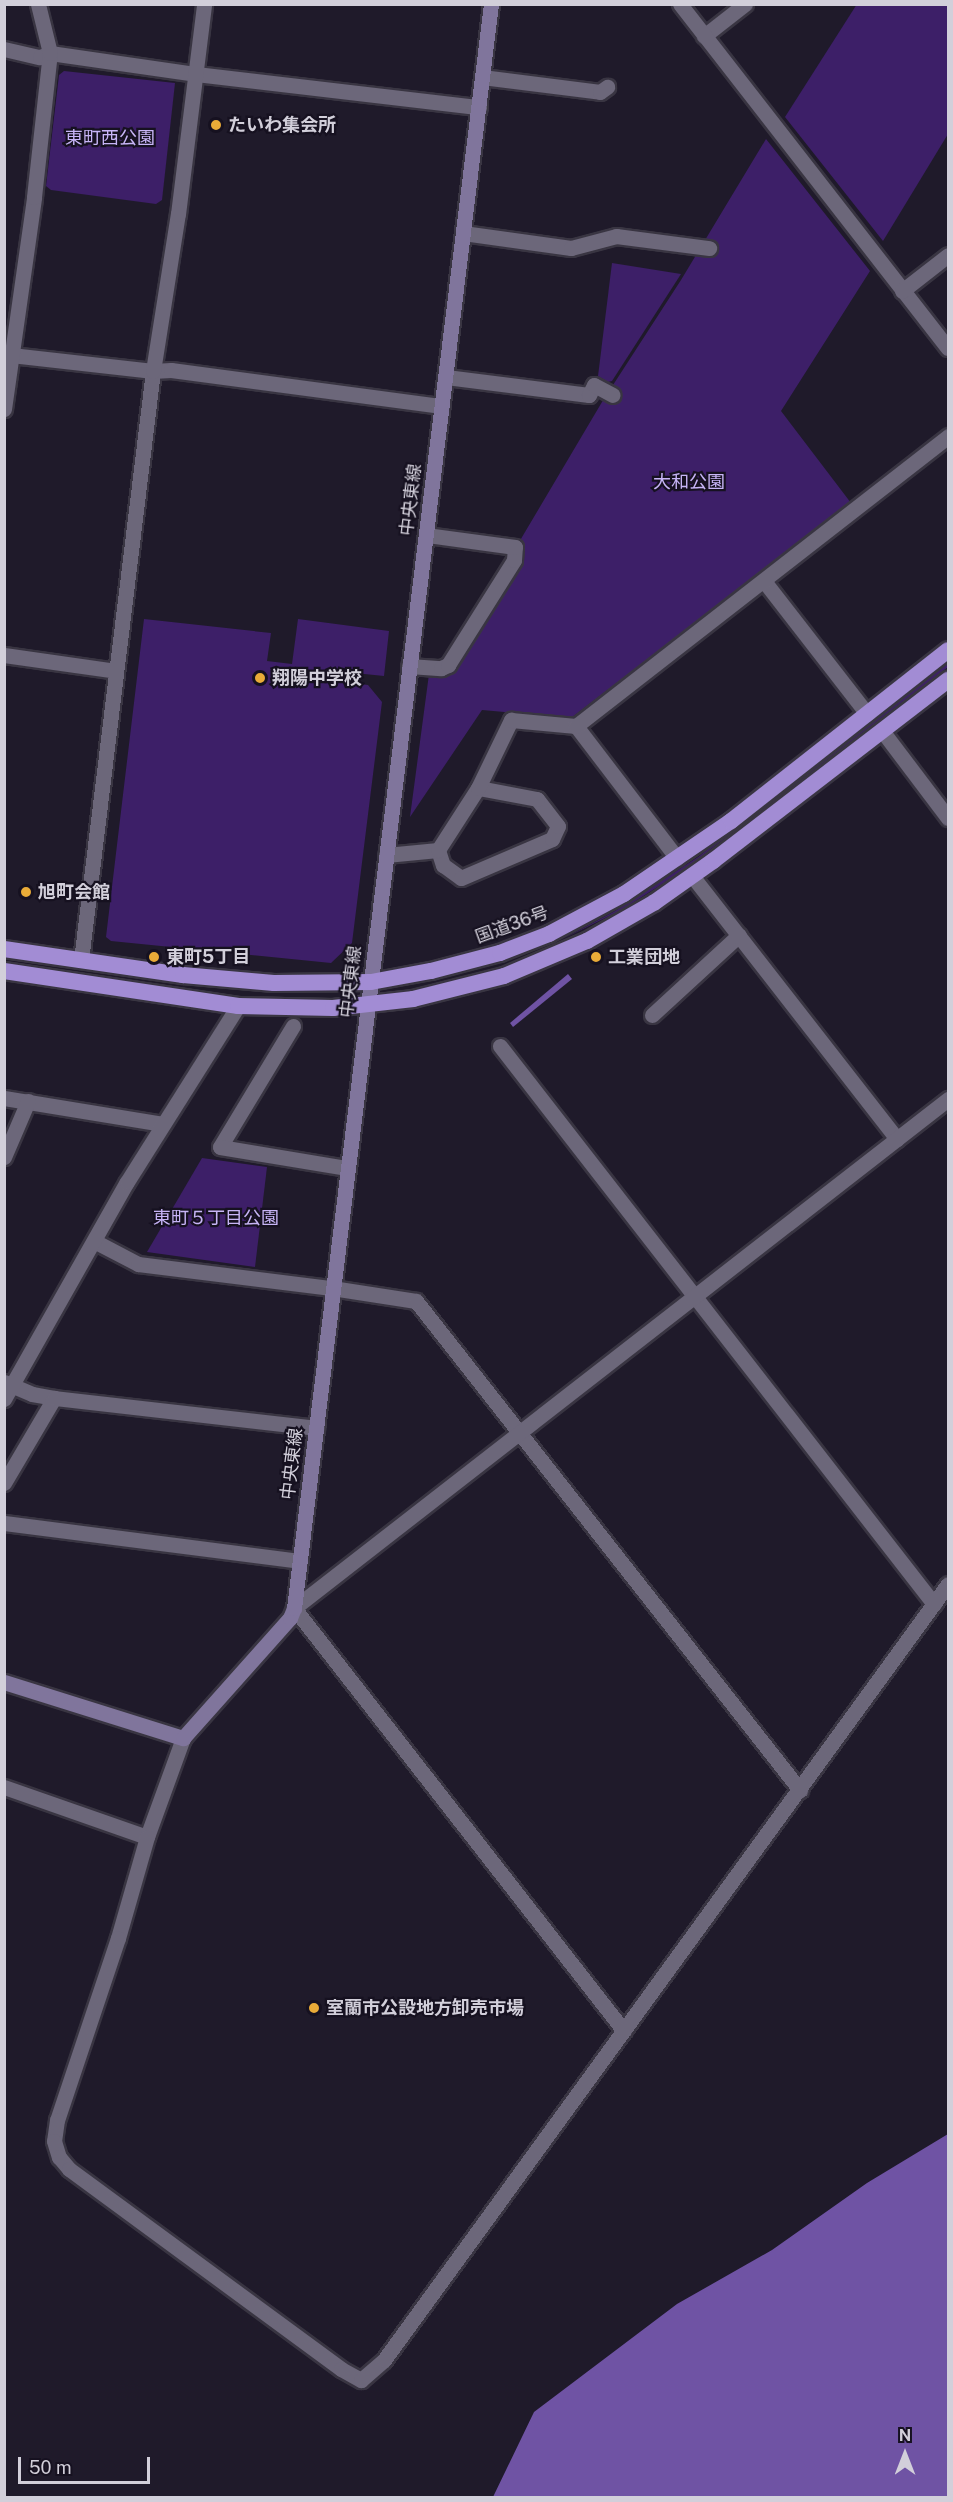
<!DOCTYPE html>
<html>
<head>
<meta charset="utf-8">
<style>
  body { margin:0 }
  #map { position:relative; width:953px; height:2502px; overflow:hidden; background:#1f1a2a; font-family:"Public Sans","Noto Sans JP",sans-serif }
  div>[style] { position:absolute }
  .green>* { inset:0; background:#3d1f68 }
  .water>* { inset:0; background:#6f53a4 }
  .roads { filter:drop-shadow(2px 0 #393542) drop-shadow(-2px 0 #393542) drop-shadow(0 2px #393542) drop-shadow(0 -2px #393542) }
  .minor>* { height:15px; margin:-7.5px; padding:0 7.5px; transform-origin:7.5px; border-radius:7.5px; background:#6c677a }
  .tertiary>* { height:15px; margin:-7.5px; padding:0 7.5px; transform-origin:7.5px; border-radius:7.5px; background:#6c677a }
  .secondary>* { height:15px; margin:-7.5px; padding:0 7.5px; transform-origin:7.5px; border-radius:7.5px; background:#80759c }
  .trunk>* { height:16px; margin:-8px; padding:0 8px; transform-origin:8px; border-radius:8px; background:#a28cd4 }
  .dots>* { width:16px; height:16px; translate:-50% -50%; box-sizing:border-box; border:3px solid #161120; border-radius:50% }
  span { translate:-50% -50%; white-space:nowrap; text-align:center; line-height:1.15; -webkit-text-stroke:4.5px #161120; paint-order:stroke }
  .poi-label { font-size:18px; color:#d2cfda; font-weight:700 }
  .left { translate:0 -50%; text-align:left }
  .park-label { font-size:18px; color:#c7b4f6 }
  .street-label { font-size:18px; color:#d2cfda }
  .frame { position:absolute; inset:0; border:6px solid #d2cfda; pointer-events:none }
  .north { position:absolute; left:875px; top:2424px; width:60px; height:60px; -webkit-text-stroke:4px #161120; paint-order:stroke; rotate:0deg; font-size:16px; font-weight:700; line-height:24px; text-align:center; color:#d2cfda }
  .north::after { content:''; display:block; margin:auto; width:21px; height:27px; background:#d2cfda; clip-path:polygon(50% 0,100% 100%,50% 72%,0 100%) }
  .scale { position:absolute; left:18px; top:2457px; width:132px; height:27px; box-sizing:border-box; border:3px solid #d2cfda; border-top:0; padding-left:8px; font-size:18px; line-height:21px; white-space:nowrap; color:#d2cfda; -webkit-text-stroke:4px #161120; paint-order:stroke }
</style>
</head>
<body>
<div id="map">
  <div class="green">
    <i style="clip-path:polygon(857px 4px,948px 5px,948px 134px,883px 241px,785px 117px)"></i>
    <i style="clip-path:polygon(64px 71px,175px 83px,162px 200px,156px 204px,51px 190px,46px 186px,59px 75px)"></i>
    <i style="clip-path:polygon(766px 139px,870px 271px,781px 411px,851px 503px,571px 718px,482px 710px,410px 817px,429px 674px,441px 674px,602px 402px,681px 280px)"></i>
    <i style="clip-path:polygon(612px 263px,681px 274px,612px 381px,608px 382px,598px 376px)"></i>
    <i style="clip-path:polygon(144px 619px,271px 633px,267px 661px,292px 664px,298px 619px,389px 631px,384px 676px,335px 671px,338px 681px,368px 685px,382px 702px,352px 943px,331px 963px,111px 941px,106px 937px)"></i>
    <i style="clip-path:polygon(948px 662px,948px 667px,681px 872px,623px 909px,561px 940px,615px 911px,698px 857px)"></i>
    <i style="clip-path:polygon(202px 1158px,267px 1167px,255px 1267px,147px 1252px)"></i>
  </div>
  <div class="water">
    <i style="clip-path:polygon(568px 974px,572px 979px,513px 1027px,510px 1023px)"></i>
    <i style="clip-path:polygon(948px 2134px,948px 2497px,493px 2497px,534px 2412px,677px 2304px,772px 2250px,867px 2183px)"></i>
  </div>
  <div class="roads">
    <div class="minor">
      <i style="left:704px;top:36px;width:52px;rotate:-38deg"></i>
      <i style="left:4px;top:49px;width:37px;rotate:13deg"></i>
      <i style="left:40px;top:57px;width:11px;rotate:-22deg"></i>
      <i style="left:50px;top:53px;width:148px;rotate:8.2deg"></i>
      <i style="left:196px;top:74px;width:285px;rotate:6.7deg"></i>
      <i style="left:482px;top:77px;width:119px;rotate:7.2deg"></i>
      <i style="left:600px;top:92px;width:9px;rotate:-36deg"></i>
      <i style="left:463px;top:233px;width:109px;rotate:7.9deg"></i>
      <i style="left:571px;top:248px;width:47px;rotate:-14.9deg"></i>
      <i style="left:616px;top:236px;width:94px;rotate:7.4deg"></i>
      <i style="left:11px;top:355px;width:143px;rotate:6.4deg"></i>
      <i style="left:153px;top:371px;width:18px;rotate:-3deg"></i>
      <i style="left:171px;top:370px;width:273px;rotate:7.6deg"></i>
      <i style="left:446px;top:377px;width:144px;rotate:7.2deg"></i>
      <i style="left:589px;top:395px;width:11px;rotate:-63deg"></i>
      <i style="left:594px;top:385px;width:21px;rotate:28deg"></i>
      <i style="left:4px;top:409px;width:214px;rotate:-81.9deg"></i>
      <i style="left:34px;top:197px;width:145px;rotate:-83.7deg"></i>
      <i style="left:50px;top:53px;width:50px;rotate:-103.8deg"></i>
      <i style="left:764px;top:581px;width:168px;rotate:52.2deg"></i>
      <i style="left:4px;top:655px;width:113px;rotate:8.1deg"></i>
      <i style="left:409px;top:666px;width:32px;rotate:4deg"></i>
      <i style="left:441px;top:668px;width:8px;rotate:-23deg"></i>
      <i style="left:448px;top:665px;width:124px;rotate:-57.8deg"></i>
      <i style="left:514px;top:560px;width:13px;rotate:-86deg"></i>
      <i style="left:515px;top:547px;width:90px;rotate:-172.3deg"></i>
      <i style="left:576px;top:726px;width:166px;rotate:52.6deg"></i>
      <i style="left:438px;top:850px;width:16px;rotate:72deg"></i>
      <i style="left:443px;top:865px;width:22px;rotate:36deg"></i>
      <i style="left:461px;top:878px;width:99px;rotate:-23.2deg"></i>
      <i style="left:552px;top:839px;width:14px;rotate:-65deg"></i>
      <i style="left:558px;top:826px;width:34px;rotate:-128deg"></i>
      <i style="left:537px;top:799px;width:60px;rotate:-169.4deg"></i>
      <i style="left:386px;top:855px;width:52px;rotate:-5.5deg"></i>
      <i style="left:438px;top:850px;width:74px;rotate:-57.2deg"></i>
      <i style="left:478px;top:788px;width:76px;rotate:-64.1deg"></i>
      <i style="left:511px;top:720px;width:65px;rotate:5.3deg"></i>
      <i style="left:576px;top:726px;width:472px;rotate:-37.9deg"></i>
      <i style="left:652px;top:1015px;width:118px;rotate:-42.6deg"></i>
      <i style="left:293px;top:1026px;width:141px;rotate:121.1deg"></i>
      <i style="left:220px;top:1147px;width:129px;rotate:9.4deg"></i>
      <i style="left:4px;top:1098px;width:161px;rotate:9.3deg"></i>
      <i style="left:4px;top:1157px;width:61px;rotate:-66.8deg"></i>
      <i style="left:94px;top:1241px;width:50px;rotate:27.6deg"></i>
      <i style="left:138px;top:1264px;width:195px;rotate:7.1deg"></i>
      <i style="left:332px;top:1288px;width:85px;rotate:8.8deg"></i>
      <i style="left:416px;top:1301px;width:622px;rotate:51.86deg"></i>
      <i style="left:4px;top:1382px;width:30px;rotate:23deg"></i>
      <i style="left:32px;top:1394px;width:22px;rotate:10deg"></i>
      <i style="left:4px;top:1399px;width:249px;rotate:-60.5deg"></i>
      <i style="left:127px;top:1182px;width:208px;rotate:-57.8deg"></i>
      <i style="left:4px;top:1483px;width:99px;rotate:-59.5deg"></i>
      <i style="left:54px;top:1398px;width:264px;rotate:6.5deg"></i>
      <i style="left:4px;top:1523px;width:298px;rotate:7.3deg"></i>
      <i style="left:294px;top:1608px;width:536px;rotate:52.04deg"></i>
      <i style="left:4px;top:1787px;width:151px;rotate:19.3deg"></i>
    </div>
    <div class="tertiary">
      <i style="left:680px;top:4px;width:436px;rotate:52.1deg"></i>
      <i style="left:902px;top:291px;width:58px;rotate:-38deg"></i>
      <i style="left:883px;top:732px;width:108px;rotate:52.9deg"></i>
      <i style="left:693px;top:877px;width:332px;rotate:52.1deg"></i>
      <i style="left:81px;top:960px;width:593px;rotate:-83.03deg"></i>
      <i style="left:153px;top:371px;width:159px;rotate:-81deg"></i>
      <i style="left:178px;top:214px;width:212px;rotate:-82.9deg"></i>
      <i style="left:500px;top:1046px;width:707px;rotate:52.13deg"></i>
      <i style="left:294px;top:1608px;width:829px;rotate:-37.89deg"></i>
      <i style="left:183px;top:1738px;width:105px;rotate:110deg"></i>
      <i style="left:147px;top:1837px;width:105px;rotate:106deg"></i>
      <i style="left:118px;top:1938px;width:192px;rotate:108.5deg"></i>
      <i style="left:57px;top:2120px;width:21px;rotate:98deg"></i>
      <i style="left:54px;top:2141px;width:17px;rotate:73deg"></i>
      <i style="left:59px;top:2157px;width:16px;rotate:50deg"></i>
      <i style="left:69px;top:2169px;width:338px;rotate:36.3deg"></i>
      <i style="left:341px;top:2369px;width:23px;rotate:29deg"></i>
      <i style="left:361px;top:2380px;width:30px;rotate:-41deg"></i>
      <i style="left:384px;top:2360px;width:959px;rotate:-53.99deg"></i>
    </div>
    <div class="secondary">
      <i style="left:4px;top:1682px;width:188px;rotate:17.4deg"></i>
      <i style="left:183px;top:1738px;width:161px;rotate:-48.3deg"></i>
      <i style="left:290px;top:1618px;width:11px;rotate:-68deg"></i>
      <i style="left:294px;top:1608px;width:1616px;rotate:-83deg"></i>
    </div>
    <div class="trunk">
      <i style="left:4px;top:949px;width:181px;rotate:8.3deg"></i>
      <i style="left:183px;top:975px;width:91px;rotate:5deg"></i>
      <i style="left:274px;top:983px;width:97px;rotate:-0.6deg"></i>
      <i style="left:371px;top:982px;width:61px;rotate:-10.4deg"></i>
      <i style="left:431px;top:971px;width:71px;rotate:-14.6deg"></i>
      <i style="left:500px;top:953px;width:53px;rotate:-21.2deg"></i>
      <i style="left:549px;top:934px;width:85px;rotate:-28.1deg"></i>
      <i style="left:624px;top:894px;width:130px;rotate:-34.3deg"></i>
      <i style="left:731px;top:821px;width:276px;rotate:-38.2deg"></i>
      <i style="left:4px;top:971px;width:237px;rotate:8.5deg"></i>
      <i style="left:238px;top:1006px;width:95px;rotate:1.2deg"></i>
      <i style="left:333px;top:1008px;width:81px;rotate:-6.4deg"></i>
      <i style="left:413px;top:999px;width:94px;rotate:-14.2deg"></i>
      <i style="left:504px;top:976px;width:90px;rotate:-22.9deg"></i>
      <i style="left:587px;top:941px;width:78px;rotate:-29.8deg"></i>
      <i style="left:655px;top:902px;width:71px;rotate:-35.3deg"></i>
      <i style="left:713px;top:861px;width:297px;rotate:-37.6deg"></i>
    </div>
  </div>
  <div class="dots">
    <i style="left:216px;top:125px;background:#e9ab38"></i>
    <i style="left:260px;top:678px;background:#e9ab38"></i>
    <i style="left:26px;top:892px;background:#e9ab38"></i>
    <i style="left:154px;top:957px;background:#e9ab38"></i>
    <i style="left:596px;top:957px;background:#e9ab38"></i>
    <i style="left:314px;top:2008px;background:#e9ab38"></i>
  </div>
  <div class="poi-label">
    <span class="left" style="left:228px;top:125px">たいわ集会所</span>
    <span class="left" style="left:272px;top:678px">翔陽中学校</span>
    <span class="left" style="left:38px;top:892px">旭町会館</span>
    <span class="left" style="left:166px;top:957px">東町5丁目</span>
    <span class="left" style="left:608px;top:957px">工業団地</span>
    <span class="left" style="left:326px;top:2008px">室蘭市公設地方卸売市場</span>
  </div>
  <div class="park-label">
    <span style="left:110px;top:138px">東町西公園</span>
    <span style="left:689px;top:482px">大和公園</span>
    <span style="left:216px;top:1218px">東町５丁目公園</span>
  </div>
  <div class="street-label">
    <span style="left:411px;top:500px;rotate:-83deg">中央東線</span>
    <span style="left:512px;top:925px;rotate:-20deg">国道36号</span>
    <span style="left:351px;top:982px;rotate:-83deg">中央東線</span>
    <span style="left:292px;top:1464px;rotate:-83deg">中央東線</span>
  </div>
  <div class="frame"></div>
  <div class="north">N</div>
  <div class="scale">50 m</div>
</div>
</body>
</html>
